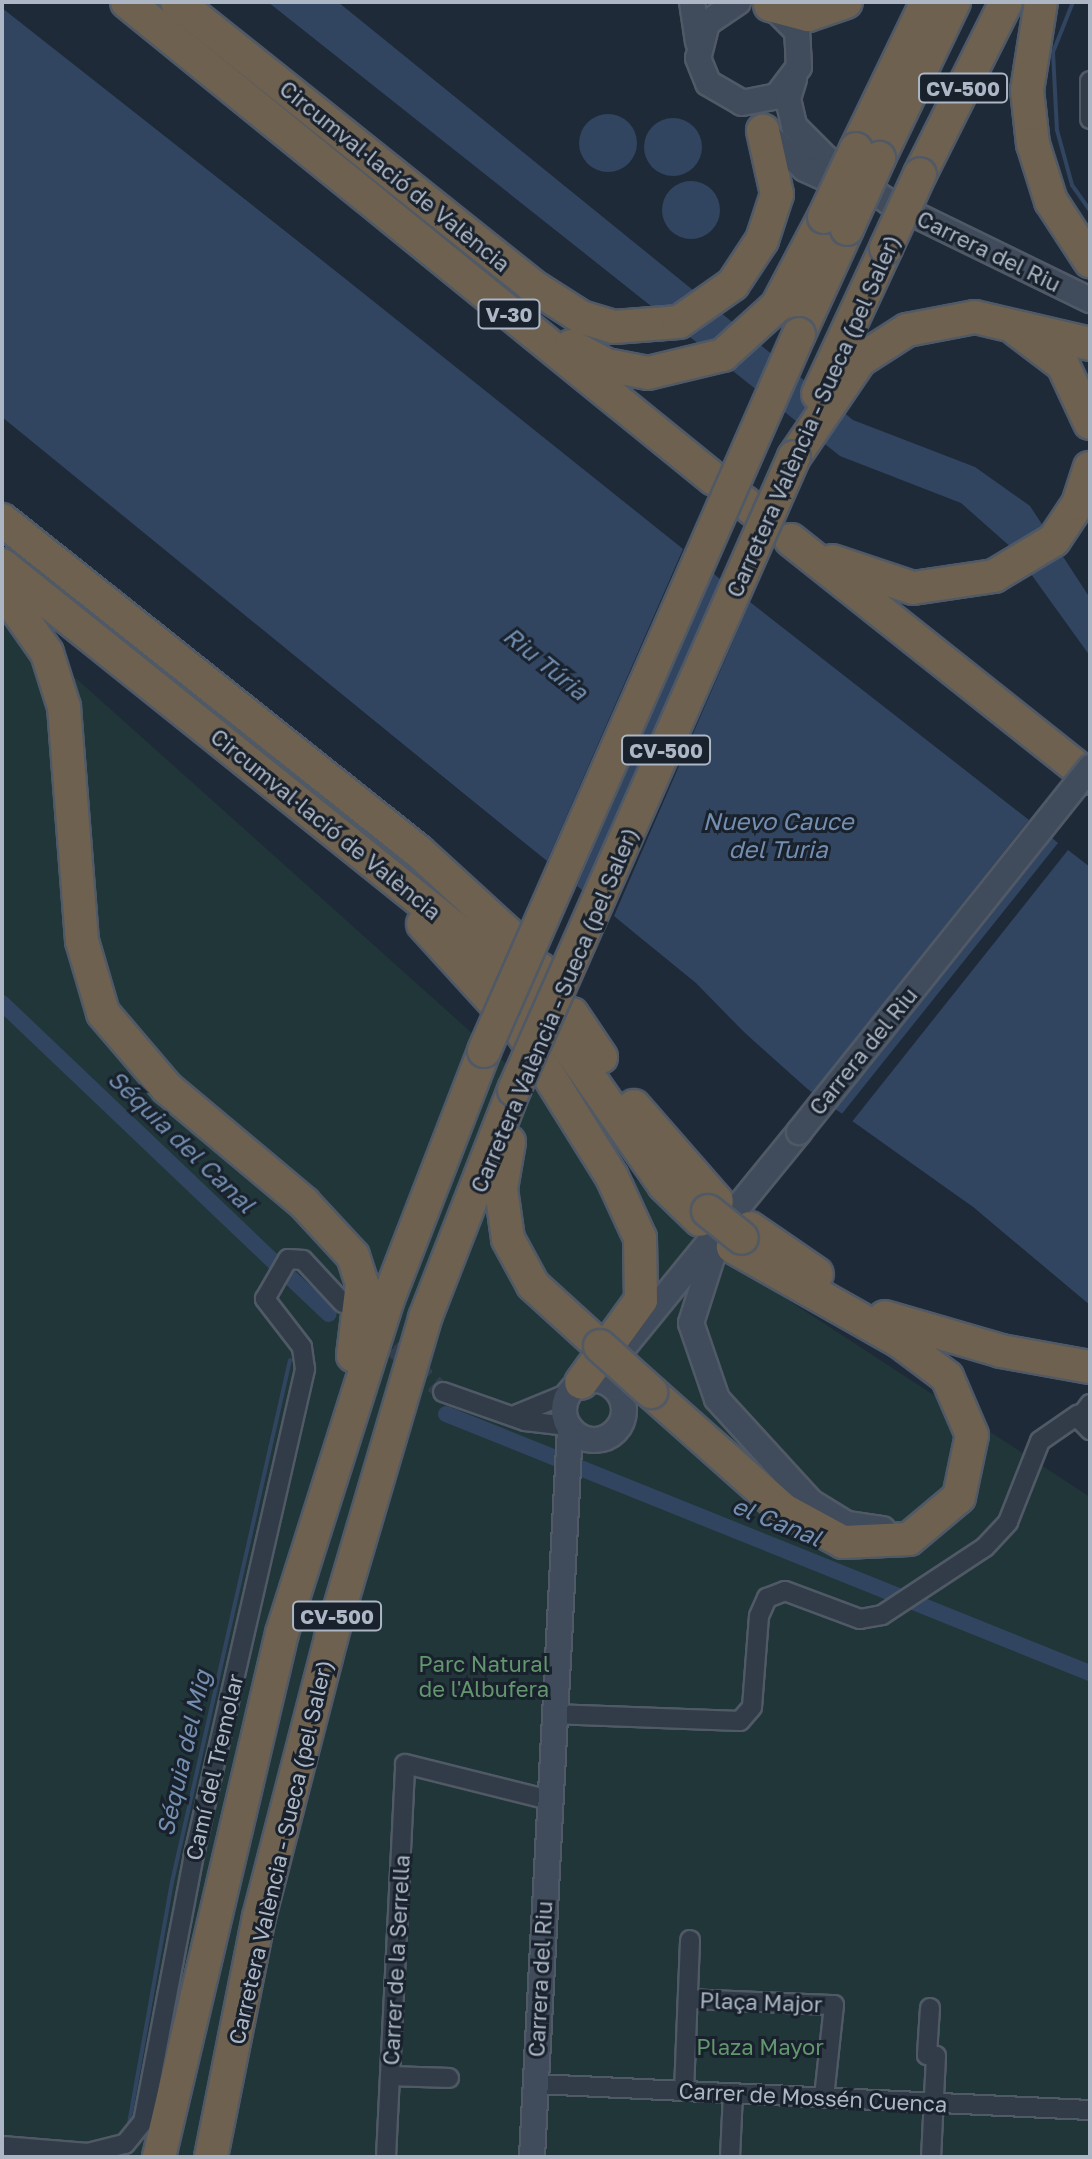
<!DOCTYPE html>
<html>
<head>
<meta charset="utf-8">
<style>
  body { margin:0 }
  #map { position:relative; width:1092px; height:2159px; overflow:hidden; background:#1f2a38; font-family:"Golos Text",sans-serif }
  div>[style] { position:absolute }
  .green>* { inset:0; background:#213639 }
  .water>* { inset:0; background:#314560 }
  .round { border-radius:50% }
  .pier>* { inset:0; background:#1f2a38 }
  .stream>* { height:4px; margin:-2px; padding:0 2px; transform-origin:2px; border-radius:2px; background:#314560 }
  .canal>* { height:16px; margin:-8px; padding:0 8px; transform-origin:8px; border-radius:8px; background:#314560 }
  .street-tunnel>* { height:18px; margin-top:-9px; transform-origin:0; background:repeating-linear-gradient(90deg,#343f4d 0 18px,transparent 0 27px) }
  .roads { filter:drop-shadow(2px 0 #505966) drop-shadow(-2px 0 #505966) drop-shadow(0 2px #505966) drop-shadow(0 -2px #505966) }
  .street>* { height:18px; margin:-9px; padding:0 9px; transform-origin:9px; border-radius:9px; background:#323c48 }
  .secondary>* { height:24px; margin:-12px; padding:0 12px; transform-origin:12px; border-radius:12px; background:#404b5b }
  .secondary>.ring { margin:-12px; padding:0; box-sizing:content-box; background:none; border:24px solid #404b5b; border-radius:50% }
  .highway>* { height:32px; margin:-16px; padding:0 16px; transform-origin:16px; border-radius:16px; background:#6f614f }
  .bridges { filter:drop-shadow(2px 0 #505966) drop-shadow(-2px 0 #505966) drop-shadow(0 2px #505966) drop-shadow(0 -2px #505966) }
  .secondary-bridge>* { height:24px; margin:-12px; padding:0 12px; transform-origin:12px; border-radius:12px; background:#404b5b }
  .highway-bridge>* { height:32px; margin:-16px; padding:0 16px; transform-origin:16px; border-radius:16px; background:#6f614f }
  span { translate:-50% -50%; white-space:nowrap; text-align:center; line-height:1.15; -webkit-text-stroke:6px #18212c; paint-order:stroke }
  .shield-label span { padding:2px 6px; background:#18212c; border:2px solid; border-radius:6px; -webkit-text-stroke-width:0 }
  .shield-label { font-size:20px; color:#acb6c5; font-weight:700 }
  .street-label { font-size:22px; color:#acb6c5 }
  .park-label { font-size:22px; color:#63966e }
  .water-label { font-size:24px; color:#738eaf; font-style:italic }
  .frame { position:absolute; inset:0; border:4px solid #acb6c5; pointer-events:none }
</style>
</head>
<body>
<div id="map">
  <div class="green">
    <i style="clip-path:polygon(2px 612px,665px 1206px,762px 1283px,1090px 1497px,1090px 2157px,2px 2157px)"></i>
  </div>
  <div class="water">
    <i style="clip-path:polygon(268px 2px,338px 2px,853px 420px,975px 467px,1030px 506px,1090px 598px,1090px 656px,1013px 549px,961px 503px,840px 456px)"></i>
    <i style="clip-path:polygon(2px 8px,1090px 865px,1090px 1305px,973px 1207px,782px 1071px,696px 983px,2px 417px)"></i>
    <i class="round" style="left:579px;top:114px;width:58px;height:58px"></i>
    <i class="round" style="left:644px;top:118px;width:58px;height:58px"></i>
    <i class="round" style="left:662px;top:181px;width:58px;height:58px"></i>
  </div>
  <div class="pier">
    <i style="clip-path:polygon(evenodd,2px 4px,1090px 860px,1090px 867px,1068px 850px,851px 1123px,973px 1207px,1090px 1309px,971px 1210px,780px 1074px,693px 986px,2px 422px,547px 861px,683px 549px,2px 4px,713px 573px,721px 580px,584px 892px,577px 886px,713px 573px,2px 4px,750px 602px,1029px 820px,812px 1093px,614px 916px,750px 602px,2px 4px,1052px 838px,1058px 843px,841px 1115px,834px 1110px,1052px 838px)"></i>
  </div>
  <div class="stream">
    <i style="left:1073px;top:2px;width:54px;rotate:111.8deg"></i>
    <i style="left:1053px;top:52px;width:78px;rotate:87.1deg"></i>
    <i style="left:1057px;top:130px;width:57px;rotate:74.7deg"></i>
    <i style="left:1072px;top:185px;width:32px;rotate:55deg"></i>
    <i style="left:128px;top:2129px;width:251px;rotate:-79.9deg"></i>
    <i style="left:172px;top:1882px;width:535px;rotate:-77.26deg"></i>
  </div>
  <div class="canal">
    <i style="left:2px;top:1003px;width:451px;rotate:43.6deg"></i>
    <i style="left:446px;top:1414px;width:694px;rotate:21.91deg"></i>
  </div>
  <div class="street-tunnel">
    <i style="left:373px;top:1330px;width:94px;rotate:41.5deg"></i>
  </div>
  <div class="roads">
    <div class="street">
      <i style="left:1090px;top:81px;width:38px;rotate:90deg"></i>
      <i style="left:443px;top:1392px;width:87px;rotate:19.5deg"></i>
      <i style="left:525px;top:1421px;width:43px;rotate:6.6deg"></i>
      <i style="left:1090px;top:1404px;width:19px;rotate:126deg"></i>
      <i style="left:1079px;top:1419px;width:16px;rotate:45deg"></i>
      <i style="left:515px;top:1415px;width:58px;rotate:-22.2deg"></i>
      <i style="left:552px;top:1714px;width:188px;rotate:2.1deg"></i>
      <i style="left:740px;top:1721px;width:18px;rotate:-49deg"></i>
      <i style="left:752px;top:1707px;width:91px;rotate:-85.6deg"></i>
      <i style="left:759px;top:1616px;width:20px;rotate:-66deg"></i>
      <i style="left:767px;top:1598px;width:19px;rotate:-21deg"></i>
      <i style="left:785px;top:1591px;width:80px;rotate:20.5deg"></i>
      <i style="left:860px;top:1619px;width:22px;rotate:-10deg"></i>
      <i style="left:882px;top:1615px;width:123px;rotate:-33.4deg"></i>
      <i style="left:985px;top:1547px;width:34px;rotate:-47deg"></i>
      <i style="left:1008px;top:1522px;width:87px;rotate:-68.4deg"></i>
      <i style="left:1040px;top:1441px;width:47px;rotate:-34.7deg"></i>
      <i style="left:688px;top:1999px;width:146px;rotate:2.4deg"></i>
      <i style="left:834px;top:2005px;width:93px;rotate:96.2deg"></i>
      <i style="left:930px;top:2008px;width:47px;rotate:93.7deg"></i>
      <i style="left:927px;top:2055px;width:9px;rotate:6deg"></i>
      <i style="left:936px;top:2056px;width:101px;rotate:92.8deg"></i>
      <i style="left:390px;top:2076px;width:59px;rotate:1.9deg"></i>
      <i style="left:536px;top:2084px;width:555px;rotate:2.69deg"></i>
      <i style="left:684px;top:2091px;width:151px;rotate:-87.7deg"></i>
      <i style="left:2px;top:2146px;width:86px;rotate:4.7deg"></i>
      <i style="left:88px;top:2153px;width:38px;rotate:-14deg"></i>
      <i style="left:125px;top:2144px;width:28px;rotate:-51deg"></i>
      <i style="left:143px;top:2122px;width:268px;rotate:-79.2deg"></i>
      <i style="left:193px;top:1859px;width:503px;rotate:-77.12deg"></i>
      <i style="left:305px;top:1369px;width:22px;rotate:-98deg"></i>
      <i style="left:302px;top:1347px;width:61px;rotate:-127.6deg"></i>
      <i style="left:265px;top:1299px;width:46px;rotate:-60.1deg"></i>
      <i style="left:288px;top:1259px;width:15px;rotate:4deg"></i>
      <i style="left:303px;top:1260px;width:59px;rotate:47.1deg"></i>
      <i style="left:386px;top:2157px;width:393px;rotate:-87.2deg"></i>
      <i style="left:405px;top:1764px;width:148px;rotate:14deg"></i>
      <i style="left:730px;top:2157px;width:64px;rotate:-87.3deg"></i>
    </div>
    <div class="secondary">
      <i style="left:692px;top:2px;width:40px;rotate:81.5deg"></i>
      <i style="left:738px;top:2px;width:37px;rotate:146deg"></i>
      <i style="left:707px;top:23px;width:36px;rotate:104deg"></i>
      <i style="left:698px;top:58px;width:27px;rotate:68deg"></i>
      <i style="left:708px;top:83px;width:39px;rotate:30deg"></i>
      <i style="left:742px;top:103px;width:36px;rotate:-11deg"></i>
      <i style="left:777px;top:96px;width:36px;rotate:-53deg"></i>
      <i style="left:799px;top:67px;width:36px;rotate:-93deg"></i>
      <i style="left:797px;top:31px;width:35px;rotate:-135deg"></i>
      <i style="left:794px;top:79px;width:21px;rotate:107deg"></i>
      <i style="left:788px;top:99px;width:28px;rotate:77deg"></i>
      <i style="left:794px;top:126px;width:58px;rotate:45deg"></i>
      <i style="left:835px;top:167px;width:64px;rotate:32.9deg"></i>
      <i style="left:889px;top:202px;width:224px;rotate:26deg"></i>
      <i style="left:760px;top:128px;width:61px;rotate:42.3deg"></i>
      <i style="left:805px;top:169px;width:51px;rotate:24.5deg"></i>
      <i style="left:722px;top:1226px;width:102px;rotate:107.7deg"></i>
      <i style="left:691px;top:1323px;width:80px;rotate:71.1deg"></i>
      <i style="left:717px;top:1399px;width:139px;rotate:47.6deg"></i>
      <i style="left:811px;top:1502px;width:42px;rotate:31.4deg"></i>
      <i style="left:847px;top:1524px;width:36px;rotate:8deg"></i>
      <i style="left:605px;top:1370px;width:307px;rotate:-50.8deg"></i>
      <i class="ring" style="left:564px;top:1380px;width:36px;height:36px"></i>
      <i style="left:532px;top:2157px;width:729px;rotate:-87.01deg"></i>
    </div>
    <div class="highway">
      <i style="left:127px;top:2px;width:756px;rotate:39.1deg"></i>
      <i style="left:177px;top:2px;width:453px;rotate:38.6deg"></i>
      <i style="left:531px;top:285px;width:59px;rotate:32.6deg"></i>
      <i style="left:581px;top:317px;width:34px;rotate:17deg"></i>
      <i style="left:614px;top:327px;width:65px;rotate:-4.4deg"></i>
      <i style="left:679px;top:322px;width:66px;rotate:-35.1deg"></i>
      <i style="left:733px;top:284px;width:53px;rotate:-56.6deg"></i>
      <i style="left:762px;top:240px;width:48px;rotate:-71.9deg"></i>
      <i style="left:777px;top:194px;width:65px;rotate:-102.5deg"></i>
      <i style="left:1041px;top:2px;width:89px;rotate:99deg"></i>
      <i style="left:1027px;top:90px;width:54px;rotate:83.7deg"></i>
      <i style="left:1033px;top:144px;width:60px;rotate:72.5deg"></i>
      <i style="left:1051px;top:201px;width:72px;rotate:57deg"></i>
      <i style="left:770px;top:5px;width:39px;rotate:15deg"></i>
      <i style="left:808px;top:15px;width:40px;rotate:-18.9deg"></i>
      <i style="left:856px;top:149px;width:163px;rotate:-64.2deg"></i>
      <i style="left:879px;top:158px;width:173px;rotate:-64.3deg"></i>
      <i style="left:920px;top:174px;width:192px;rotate:-63.4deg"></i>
      <i style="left:1017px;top:330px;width:58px;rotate:37.3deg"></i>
      <i style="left:1063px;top:365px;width:64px;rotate:65deg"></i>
      <i style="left:799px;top:334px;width:115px;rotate:-65.4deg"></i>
      <i style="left:571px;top:346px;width:40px;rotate:28deg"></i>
      <i style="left:606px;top:365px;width:43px;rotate:10.8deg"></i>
      <i style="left:648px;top:373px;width:77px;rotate:-13.5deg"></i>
      <i style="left:723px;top:355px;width:73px;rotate:-42.2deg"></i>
      <i style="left:777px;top:306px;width:101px;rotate:-62.2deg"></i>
      <i style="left:818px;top:394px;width:161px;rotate:-65deg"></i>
      <i style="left:794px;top:457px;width:117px;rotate:-55.8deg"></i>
      <i style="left:860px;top:360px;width:56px;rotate:-32.6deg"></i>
      <i style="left:907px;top:330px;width:69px;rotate:-10.8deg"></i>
      <i style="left:975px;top:317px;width:118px;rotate:13.2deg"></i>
      <i style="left:744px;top:502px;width:11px;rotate:41deg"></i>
      <i style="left:2px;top:520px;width:532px;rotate:38.51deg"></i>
      <i style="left:418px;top:851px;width:130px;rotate:42.5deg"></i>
      <i style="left:791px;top:540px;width:382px;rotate:38.5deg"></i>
      <i style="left:832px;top:561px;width:85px;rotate:18.4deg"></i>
      <i style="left:913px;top:588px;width:82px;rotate:-8.4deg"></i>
      <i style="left:994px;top:576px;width:70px;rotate:-31deg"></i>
      <i style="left:1054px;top:540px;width:43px;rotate:-56.3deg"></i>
      <i style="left:1078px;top:504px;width:38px;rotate:-72deg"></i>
      <i style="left:2px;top:565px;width:620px;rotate:38.72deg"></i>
      <i style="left:486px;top:953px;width:114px;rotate:48.2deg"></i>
      <i style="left:562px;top:1038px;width:179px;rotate:55.2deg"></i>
      <i style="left:664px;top:1185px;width:50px;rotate:44.2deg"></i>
      <i style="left:2px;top:589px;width:78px;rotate:54.9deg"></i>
      <i style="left:47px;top:653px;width:57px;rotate:72.5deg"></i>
      <i style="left:64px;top:707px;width:235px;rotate:85.6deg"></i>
      <i style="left:82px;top:941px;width:75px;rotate:73.7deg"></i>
      <i style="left:103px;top:1013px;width:99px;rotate:49.5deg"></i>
      <i style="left:167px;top:1088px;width:179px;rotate:40deg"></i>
      <i style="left:304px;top:1203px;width:72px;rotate:47.2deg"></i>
      <i style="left:353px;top:1256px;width:28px;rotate:72deg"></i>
      <i style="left:362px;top:1283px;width:73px;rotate:97.1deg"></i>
      <i style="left:423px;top:924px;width:149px;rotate:47.7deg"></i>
      <i style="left:523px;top:1034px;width:168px;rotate:58.1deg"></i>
      <i style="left:612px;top:1177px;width:67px;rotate:65.3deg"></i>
      <i style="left:640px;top:1238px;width:62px;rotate:89.1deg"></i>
      <i style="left:641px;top:1300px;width:102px;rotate:125.9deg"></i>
      <i style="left:540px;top:969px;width:11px;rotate:52deg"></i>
      <i style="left:572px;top:1014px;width:52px;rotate:56deg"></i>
      <i style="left:634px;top:1106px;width:126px;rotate:48.9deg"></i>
      <i style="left:509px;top:1142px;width:48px;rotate:99.7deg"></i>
      <i style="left:501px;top:1189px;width:50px;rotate:82deg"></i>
      <i style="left:508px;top:1239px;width:52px;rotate:61.5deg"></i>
      <i style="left:533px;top:1285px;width:91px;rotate:42.3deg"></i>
      <i style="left:750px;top:1228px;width:81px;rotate:34.5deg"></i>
      <i style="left:885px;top:1317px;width:121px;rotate:16.3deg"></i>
      <i style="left:1001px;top:1351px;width:90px;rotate:10.2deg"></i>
      <i style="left:651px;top:1392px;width:178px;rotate:41.6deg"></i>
      <i style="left:784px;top:1510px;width:67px;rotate:28.5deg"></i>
      <i style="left:843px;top:1542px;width:66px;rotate:-2.6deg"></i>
      <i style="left:909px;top:1539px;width:65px;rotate:-40deg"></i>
      <i style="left:959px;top:1497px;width:63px;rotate:-78.2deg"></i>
      <i style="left:972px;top:1435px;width:63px;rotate:-113.3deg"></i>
      <i style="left:947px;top:1377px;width:60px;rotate:-143.1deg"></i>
      <i style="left:899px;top:1341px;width:191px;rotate:-150.5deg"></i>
      <i style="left:159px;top:2157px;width:538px;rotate:-76.79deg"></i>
      <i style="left:282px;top:1633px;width:350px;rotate:-72.4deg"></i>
      <i style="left:388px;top:1299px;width:266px;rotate:-68.8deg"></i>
      <i style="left:211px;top:2157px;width:245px;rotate:-78.7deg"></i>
      <i style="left:259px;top:1917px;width:288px;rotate:-75.5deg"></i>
      <i style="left:331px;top:1638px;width:334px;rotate:-73.6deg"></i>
      <i style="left:425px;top:1318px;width:245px;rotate:-68.7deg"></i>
    </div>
  </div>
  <div class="bridges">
    <div class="secondary-bridge">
      <i style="left:799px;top:1132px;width:467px;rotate:-51.4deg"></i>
    </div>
    <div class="highway-bridge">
      <i style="left:824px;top:217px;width:75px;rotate:-64.8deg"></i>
      <i style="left:847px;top:229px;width:78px;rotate:-65.7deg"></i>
      <i style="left:886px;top:248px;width:81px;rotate:-65.3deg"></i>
      <i style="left:484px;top:1051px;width:783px;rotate:-66.28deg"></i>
      <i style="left:514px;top:1090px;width:692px;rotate:-66.14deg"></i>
      <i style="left:708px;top:1211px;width:43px;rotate:38.5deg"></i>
      <i style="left:600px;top:1346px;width:69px;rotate:42deg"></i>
    </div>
  </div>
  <div class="shield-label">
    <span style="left:963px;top:88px">CV-500</span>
    <span style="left:509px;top:314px">V-30</span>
    <span style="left:666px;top:750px">CV-500</span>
    <span style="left:337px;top:1616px">CV-500</span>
  </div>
  <div class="street-label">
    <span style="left:395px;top:176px;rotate:39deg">Circumval·lació de València</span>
    <span style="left:989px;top:251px;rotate:26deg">Carrera del Riu</span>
    <span style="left:813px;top:416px;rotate:-66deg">Carretera València - Sueca (pel Saler)</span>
    <span style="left:326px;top:824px;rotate:39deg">Circumval·lació de València</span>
    <span style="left:554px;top:1010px;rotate:-67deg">Carretera València - Sueca (pel Saler)</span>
    <span style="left:863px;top:1051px;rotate:-51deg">Carrera del Riu</span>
    <span style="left:214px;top:1767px;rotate:-77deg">Camí del Tremolar</span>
    <span style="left:280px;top:1852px;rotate:-77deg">Carretera València - Sueca (pel Saler)</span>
    <span style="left:396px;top:1960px;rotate:-87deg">Carrer de la Serrella</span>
    <span style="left:540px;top:1979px;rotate:-87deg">Carrera del Riu</span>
    <span style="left:761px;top:2002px;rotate:2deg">Plaça Major</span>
    <span style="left:813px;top:2097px;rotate:3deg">Carrer de Mossén Cuenca</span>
  </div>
  <div class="park-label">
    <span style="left:484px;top:1676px">Parc Natural<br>de l'Albufera</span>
    <span style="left:760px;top:2047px">Plaza Mayor</span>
  </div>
  <div class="water-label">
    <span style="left:546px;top:663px;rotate:39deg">Riu Túria</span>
    <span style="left:778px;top:835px">Nuevo Cauce<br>del Turia</span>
    <span style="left:182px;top:1141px;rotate:44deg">Séquia del Canal</span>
    <span style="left:777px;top:1521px;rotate:22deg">el Canal</span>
    <span style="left:183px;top:1753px;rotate:-77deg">Séquia del Mig</span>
  </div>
  <div class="frame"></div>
</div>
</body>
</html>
